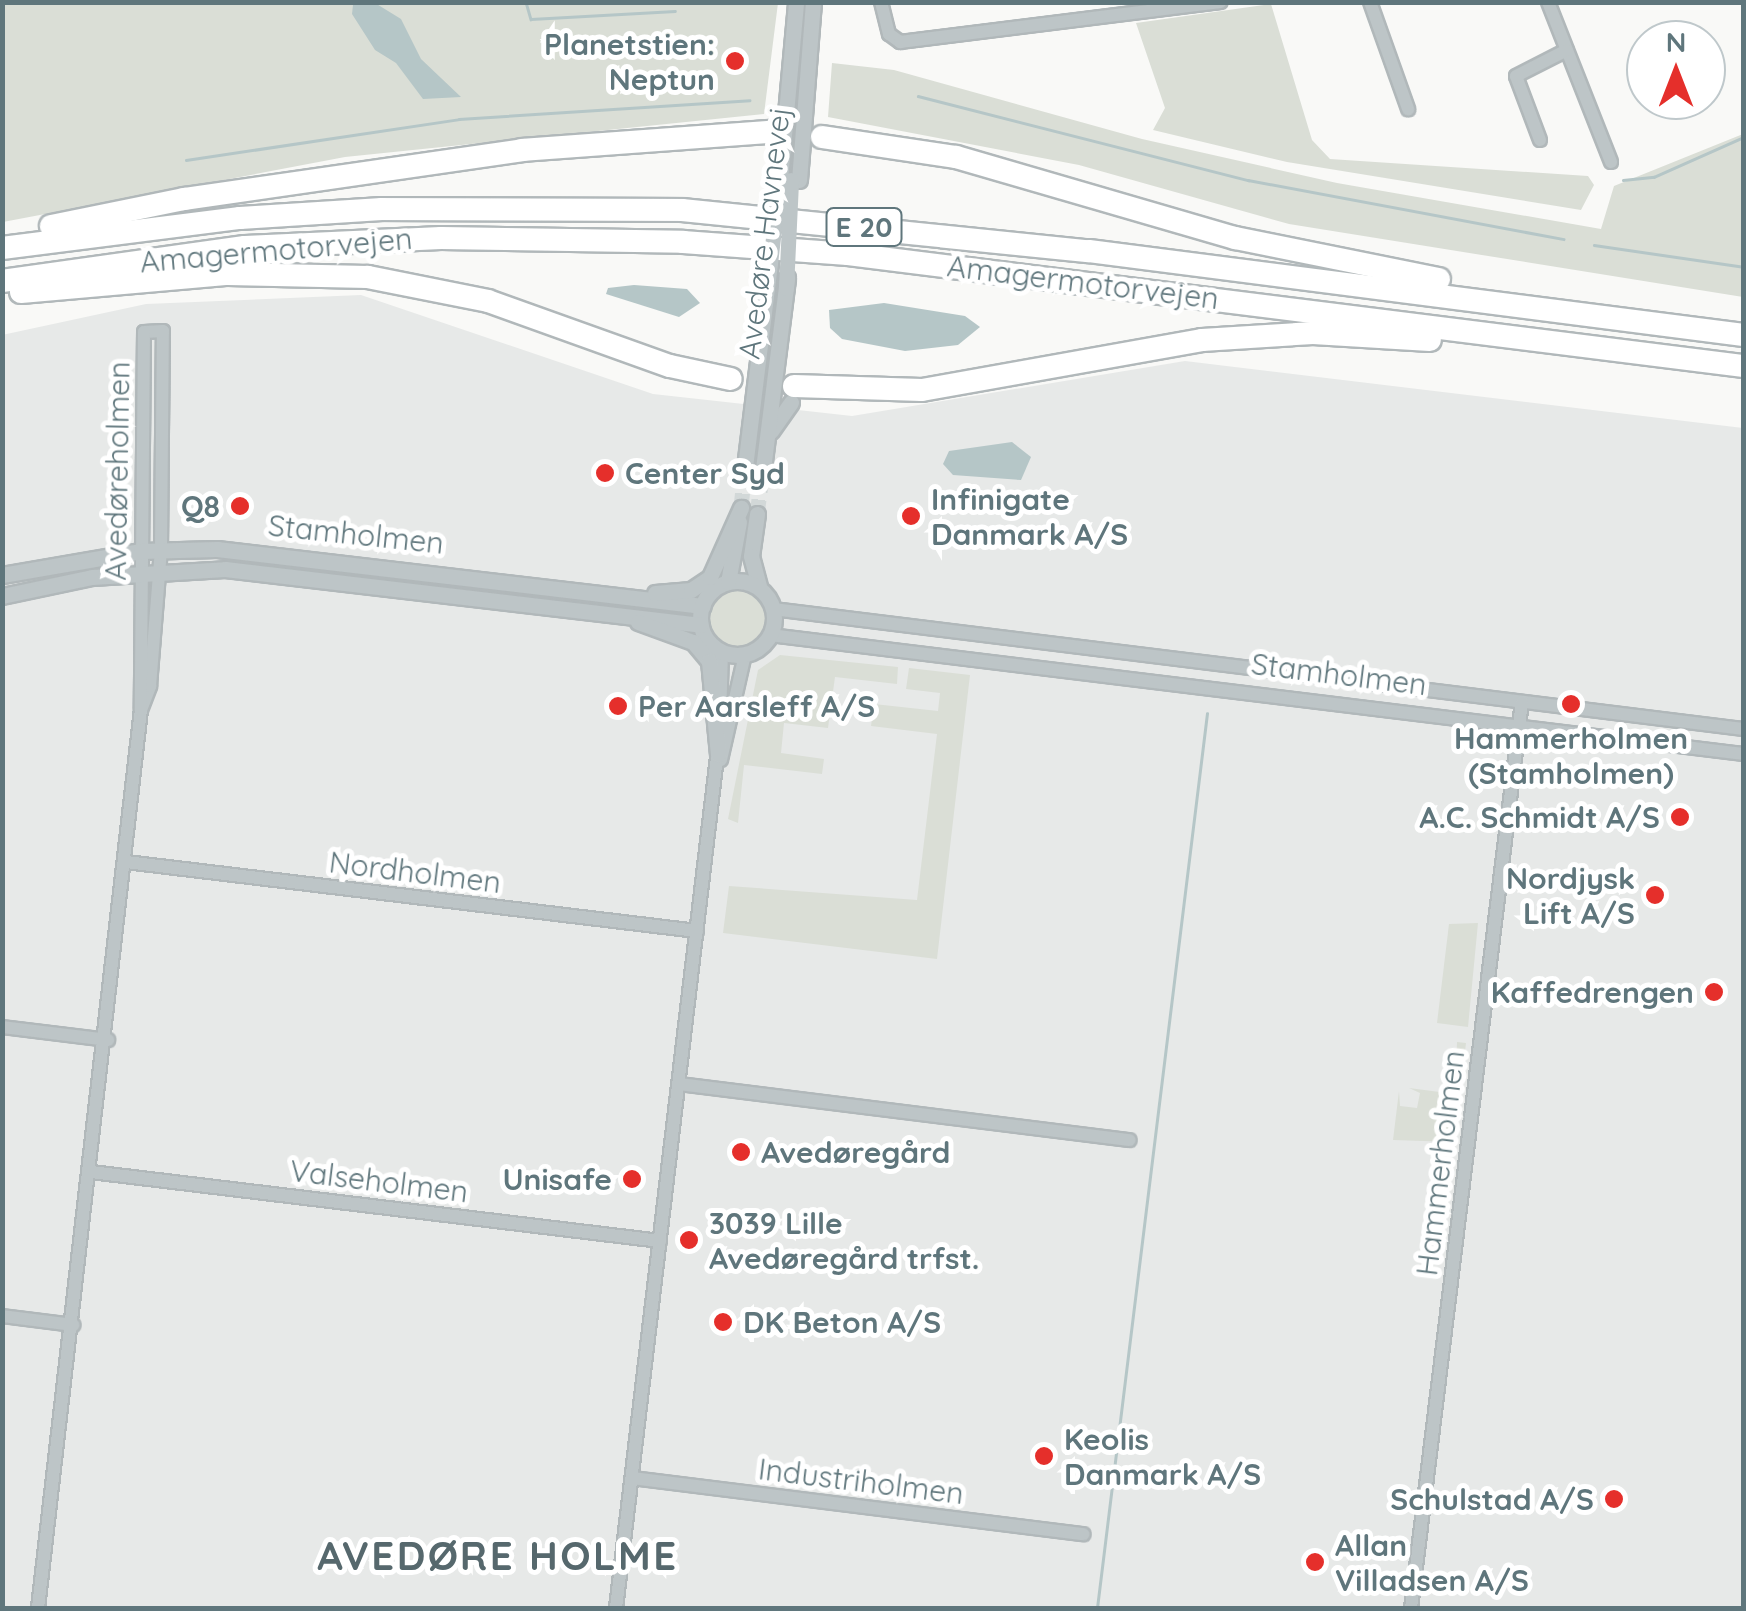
<!DOCTYPE html>
<html>
<head>
<meta charset="utf-8">
<style>
  body { margin:0 }
  #map { position:relative; width:1746px; height:1611px; overflow:hidden; background:#f9f9f7; font-family:Quicksand,sans-serif }
  div>[style] { position:absolute }
  .built>* { inset:0; background:#e7e9e8 }
  .green>* { inset:0; background:#daded6 }
  .round { border-radius:50% }
  .water>* { inset:0; background:#b5c6c7 }
  .stream>* { height:2.5px; margin:-1.25px; padding:0 1.25px; transform-origin:1.25px; border-radius:1.25px; background:#b5c6c7 }
  .tertiary-tunnel>* { height:15px; margin-top:-7.5px; transform-origin:0; background:repeating-linear-gradient(90deg,#d2d8d8 0 15px,transparent 0 23px) }
  .roads { filter:drop-shadow(2px 0 #b1b8ba) drop-shadow(-2px 0 #b1b8ba) drop-shadow(0 2px #b1b8ba) drop-shadow(0 -2px #b1b8ba) }
  .minor>* { height:12px; margin:-6px; padding:0 6px; transform-origin:6px; border-radius:6px; background:#bdc5c7 }
  .tertiary>* { height:15px; margin:-7.5px; padding:0 7.5px; transform-origin:7.5px; border-radius:7.5px; background:#bdc5c7 }
  .tertiary>.ring { margin:-7.5px; padding:0; box-sizing:content-box; background:none; border:15px solid #bdc5c7; border-radius:50% }
  .motorway>* { height:22px; margin:-11px; padding:0 11px; transform-origin:11px; border-radius:11px; background:#fff }
  .tertiary-bridge>* { height:15px; margin:-7.5px; padding:0 7.5px; transform-origin:7.5px; border-radius:7.5px; background:#bdc5c7 }
  .dots>* { width:28px; height:28px; translate:-50% -50%; box-sizing:border-box; border:5px solid #fff; border-radius:50% }
  span { translate:-50% -50%; white-space:nowrap; text-align:center; line-height:1.15; -webkit-text-stroke:10px #fff; paint-order:stroke }
  .shield-label span { padding:2px 8px; background:#fff; border:2px solid; border-radius:8px; -webkit-text-stroke-width:0 }
  .shield-label { font-size:28px; color:#5f767c; font-weight:700 }
  .poi-label { font-size:30px; color:#5f767c; font-weight:700 }
  .right { translate:-100% -50%; text-align:right }
  .left { translate:0 -50%; text-align:left }
  .street-label { font-size:30px; color:#5f767c }
  .district-label { font-size:40px; color:#56686d; font-weight:700; letter-spacing:2.5px }
  .frame { position:absolute; inset:0; border:5px solid #5f767c; pointer-events:none }
  .north { position:absolute; left:1626px; top:20px; width:100px; height:100px; box-sizing:border-box; background:#fff; border:2px solid #bfc8cb; border-radius:50%; rotate:0deg; font-size:28px; font-weight:700; line-height:40px; text-align:center; color:#5f767c }
  .north::after { content:''; display:block; margin:auto; width:35px; height:45px; background:#e52f2b; clip-path:polygon(50% 0,100% 100%,50% 72%,0 100%) }
</style>
</head>
<body>
<div id="map">
  <div class="built">
    <i style="clip-path:polygon(361px 295px,653px 394px,852px 416px,1185px 361px,1743px 428px,1743px 1608px,3px 1608px,2px 335px,146px 304px)"></i>
  </div>
  <div class="green">
    <i style="clip-path:polygon(3px 3px,778px 3px,764px 114px,345px 157px,3px 222px)"></i>
    <i style="clip-path:polygon(1271px 4px,1312px 140px,1330px 159px,1588px 176px,1594px 185px,1581px 210px,1287px 162px,1153px 130px,1165px 108px,1136px 23px)"></i>
    <i style="clip-path:polygon(832px 63px,894px 70px,1142px 139px,1337px 183px,1601px 229px,1614px 186px,1743px 134px,1743px 297px,1289px 224px,1079px 165px,828px 117px)"></i>
    <i class="round" style="left:708px;top:587px;width:60px;height:60px"></i>
    <i style="clip-path:polygon(780px 655px,898px 667px,897px 684px,835px 677px,828px 728px,784px 723px,781px 753px,824px 759px,822px 774px,744px 765px,738px 823px,728px 819px,758px 670px)"></i>
    <i style="clip-path:polygon(909px 668px,970px 675px,937px 959px,723px 933px,729px 886px,917px 900px,937px 734px,871px 726px,874px 704px,938px 711px,940px 693px,906px 689px)"></i>
    <i style="clip-path:polygon(1478px 923px,1468px 1027px,1437px 1023px,1449px 924px)"></i>
    <i style="clip-path:polygon(1457px 1042px,1466px 1043px,1454px 1142px,1393px 1140px,1399px 1091px,1400px 1106px,1417px 1108px,1420px 1093px,1409px 1088px,1455px 1094px)"></i>
  </div>
  <div class="water">
    <i style="clip-path:polygon(375px 3px,401px 19px,421px 59px,461px 97px,423px 99px,396px 63px,375px 50px,352px 14px,353px 5px)"></i>
    <i style="clip-path:polygon(634px 285px,687px 289px,700px 303px,679px 317px,606px 294px,608px 288px)"></i>
    <i style="clip-path:polygon(884px 303px,965px 316px,980px 327px,958px 345px,905px 351px,842px 339px,830px 328px,829px 310px)"></i>
    <i style="clip-path:polygon(1012px 442px,1031px 457px,1021px 480px,953px 475px,943px 464px,949px 451px)"></i>
  </div>
  <div class="stream">
    <i style="left:526px;top:2px;width:18px;rotate:74deg"></i>
    <i style="left:531px;top:19px;width:144px;rotate:-3.2deg"></i>
    <i style="left:918px;top:96px;width:341px;rotate:14.3deg"></i>
    <i style="left:1248px;top:180px;width:321px;rotate:10.6deg"></i>
    <i style="left:186px;top:160px;width:276px;rotate:-8.5deg"></i>
    <i style="left:459px;top:119px;width:291px;rotate:-3.7deg"></i>
    <i style="left:1623px;top:180px;width:31px;rotate:-6deg"></i>
    <i style="left:1654px;top:177px;width:98px;rotate:-24deg"></i>
    <i style="left:1594px;top:245px;width:152px;rotate:8.3deg"></i>
    <i style="left:1097px;top:1608px;width:901px;rotate:-82.99deg"></i>
  </div>
  <div class="tertiary-tunnel">
    <i style="left:741px;top:508px;width:41px;rotate:-84.4deg"></i>
    <i style="left:757px;top:514px;width:45px;rotate:-82.4deg"></i>
  </div>
  <div class="roads">
    <div class="minor">
      <i style="left:881px;top:2px;width:33px;rotate:76deg"></i>
      <i style="left:889px;top:34px;width:14px;rotate:36deg"></i>
      <i style="left:900px;top:42px;width:323px;rotate:-7.1deg"></i>
      <i style="left:1370px;top:2px;width:114px;rotate:70.4deg"></i>
      <i style="left:1548px;top:2px;width:172px;rotate:68.5deg"></i>
      <i style="left:1540px;top:140px;width:68px;rotate:-110.6deg"></i>
      <i style="left:1516px;top:76px;width:57px;rotate:-27deg"></i>
      <i style="left:773px;top:609px;width:978px;rotate:7.05deg"></i>
      <i style="left:770px;top:635px;width:981px;rotate:6.97deg"></i>
      <i style="left:720px;top:719px;width:68px;rotate:-88.3deg"></i>
      <i style="left:721px;top:760px;width:109px;rotate:-77.2deg"></i>
      <i style="left:126px;top:862px;width:575px;rotate:6.89deg"></i>
      <i style="left:2px;top:1027px;width:107px;rotate:7deg"></i>
      <i style="left:679px;top:1084px;width:454px;rotate:7.1deg"></i>
      <i style="left:91px;top:1172px;width:573px;rotate:6.91deg"></i>
      <i style="left:2px;top:1316px;width:72px;rotate:7.2deg"></i>
      <i style="left:632px;top:1478px;width:455px;rotate:7.1deg"></i>
      <i style="left:38px;top:1608px;width:904px;rotate:-83.46deg"></i>
      <i style="left:141px;top:710px;width:26px;rotate:-69deg"></i>
      <i style="left:150px;top:686px;width:137px;rotate:-85.4deg"></i>
      <i style="left:161px;top:549px;width:218px;rotate:-89.5deg"></i>
      <i style="left:163px;top:331px;width:19px;rotate:177deg"></i>
      <i style="left:144px;top:332px;width:378px;rotate:90.5deg"></i>
      <i style="left:616px;top:1608px;width:865px;rotate:-83.23deg"></i>
      <i style="left:1411px;top:1608px;width:913px;rotate:-83.02deg"></i>
    </div>
    <div class="tertiary">
      <i style="left:780px;top:179px;width:178px;rotate:-84.8deg"></i>
      <i style="left:799px;top:180px;width:179px;rotate:-85.5deg"></i>
      <i style="left:771px;top:431px;width:35px;rotate:-55deg"></i>
      <i style="left:745px;top:467px;width:206px;rotate:-83deg"></i>
      <i style="left:763px;top:469px;width:193px;rotate:-82.8deg"></i>
      <i style="left:757px;top:514px;width:42px;rotate:98.1deg"></i>
      <i style="left:751px;top:556px;width:34px;rotate:75deg"></i>
      <i style="left:2px;top:575px;width:141px;rotate:-9.8deg"></i>
      <i style="left:141px;top:551px;width:76px;rotate:-1.5deg"></i>
      <i style="left:217px;top:549px;width:489px;rotate:6.7deg"></i>
      <i class="ring" style="left:700px;top:581px;width:59px;height:59px"></i>
      <i style="left:728px;top:582px;width:61px;rotate:-79.6deg"></i>
      <i style="left:655px;top:593px;width:36px;rotate:-5deg"></i>
      <i style="left:691px;top:590px;width:23px;rotate:-34deg"></i>
      <i style="left:710px;top:577px;width:76px;rotate:-65.8deg"></i>
      <i style="left:2px;top:596px;width:92px;rotate:-11.9deg"></i>
      <i style="left:92px;top:577px;width:133px;rotate:-3.4deg"></i>
      <i style="left:225px;top:569px;width:479px;rotate:6.7deg"></i>
      <i style="left:638px;top:622px;width:59px;rotate:20deg"></i>
      <i style="left:693px;top:642px;width:25px;rotate:50deg"></i>
      <i style="left:709px;top:661px;width:94px;rotate:84.5deg"></i>
    </div>
    <div class="motorway">
      <i style="left:822px;top:137px;width:135px;rotate:8.5deg"></i>
      <i style="left:956px;top:157px;width:291px;rotate:16.2deg"></i>
      <i style="left:1235px;top:238px;width:208px;rotate:11.4deg"></i>
      <i style="left:51px;top:226px;width:136px;rotate:-11.5deg"></i>
      <i style="left:184px;top:199px;width:342px;rotate:-8.2deg"></i>
      <i style="left:522px;top:150px;width:249px;rotate:-4.2deg"></i>
      <i style="left:2px;top:248px;width:240px;rotate:-7.2deg"></i>
      <i style="left:240px;top:218px;width:142px;rotate:-3.6deg"></i>
      <i style="left:382px;top:209px;width:300px;rotate:0.2deg"></i>
      <i style="left:682px;top:210px;width:409px;rotate:5.8deg"></i>
      <i style="left:1089px;top:251px;width:660px;rotate:7.31deg"></i>
      <i style="left:2px;top:281px;width:245px;rotate:-8deg"></i>
      <i style="left:245px;top:247px;width:196px;rotate:-2.6deg"></i>
      <i style="left:441px;top:238px;width:242px;rotate:0.9deg"></i>
      <i style="left:683px;top:242px;width:165px;rotate:4.2deg"></i>
      <i style="left:848px;top:254px;width:903px;rotate:7.13deg"></i>
      <i style="left:21px;top:292px;width:208px;rotate:-5deg"></i>
      <i style="left:228px;top:274px;width:140px;rotate:1.2deg"></i>
      <i style="left:368px;top:277px;width:122px;rotate:11.3deg"></i>
      <i style="left:488px;top:301px;width:193px;rotate:19.7deg"></i>
      <i style="left:670px;top:366px;width:62px;rotate:12deg"></i>
      <i style="left:794px;top:386px;width:128px;rotate:1.8deg"></i>
      <i style="left:922px;top:390px;width:284px;rotate:-10.1deg"></i>
      <i style="left:1202px;top:340px;width:111px;rotate:-3.6deg"></i>
      <i style="left:1313px;top:333px;width:117px;rotate:3.4deg"></i>
    </div>
  </div>
  <div class="tertiary-bridge">
    <i style="left:770px;top:263px;width:85px;rotate:-83.2deg"></i>
    <i style="left:786px;top:288px;width:108px;rotate:-87.3deg"></i>
  </div>
  <div class="dots">
    <i style="left:735px;top:61px;background:#e52f2b"></i>
    <i style="left:605px;top:473px;background:#e52f2b"></i>
    <i style="left:240px;top:506px;background:#e52f2b"></i>
    <i style="left:911px;top:516px;background:#e52f2b"></i>
    <i style="left:1571px;top:704px;background:#e52f2b"></i>
    <i style="left:618px;top:706px;background:#e52f2b"></i>
    <i style="left:1680px;top:817px;background:#e52f2b"></i>
    <i style="left:1655px;top:895px;background:#e52f2b"></i>
    <i style="left:1714px;top:992px;background:#e52f2b"></i>
    <i style="left:741px;top:1152px;background:#e52f2b"></i>
    <i style="left:632px;top:1179px;background:#e52f2b"></i>
    <i style="left:689px;top:1240px;background:#e52f2b"></i>
    <i style="left:723px;top:1322px;background:#e52f2b"></i>
    <i style="left:1044px;top:1456px;background:#e52f2b"></i>
    <i style="left:1614px;top:1499px;background:#e52f2b"></i>
    <i style="left:1315px;top:1562px;background:#e52f2b"></i>
  </div>
  <div class="shield-label">
    <span style="left:864px;top:227px">E 20</span>
  </div>
  <div class="poi-label">
    <span class="right" style="left:715px;top:61px">Planetstien:<br>Neptun</span>
    <span class="left" style="left:625px;top:473px">Center Syd</span>
    <span class="left" style="left:931px;top:516px">Infinigate<br>Danmark A/S</span>
    <span class="right" style="left:220px;top:506px">Q8</span>
    <span class="left" style="left:638px;top:706px">Per Aarsleff A/S</span>
    <span style="left:1571px;top:755px">Hammerholmen<br>(Stamholmen)</span>
    <span class="right" style="left:1660px;top:817px">A.C. Schmidt A/S</span>
    <span class="right" style="left:1635px;top:895px">Nordjysk<br>Lift A/S</span>
    <span class="right" style="left:1694px;top:992px">Kaffedrengen</span>
    <span class="left" style="left:761px;top:1152px">Avedøregård</span>
    <span class="right" style="left:612px;top:1179px">Unisafe</span>
    <span class="left" style="left:709px;top:1240px">3039 Lille<br>Avedøregård trfst.</span>
    <span class="left" style="left:743px;top:1322px">DK Beton A/S</span>
    <span class="left" style="left:1064px;top:1456px">Keolis<br>Danmark A/S</span>
    <span class="right" style="left:1594px;top:1499px">Schulstad A/S</span>
    <span class="left" style="left:1335px;top:1562px">Allan<br>Villadsen A/S</span>
  </div>
  <div class="street-label">
    <span style="left:764px;top:233px;rotate:-83deg">Avedøre Havnevej</span>
    <span style="left:276px;top:250px;rotate:-5deg">Amagermotorvejen</span>
    <span style="left:1083px;top:282px;rotate:7deg">Amagermotorvejen</span>
    <span style="left:117px;top:471px;rotate:-89deg">Avedøreholmen</span>
    <span style="left:356px;top:534px;rotate:6deg">Stamholmen</span>
    <span style="left:1339px;top:674px;rotate:7deg">Stamholmen</span>
    <span style="left:415px;top:872px;rotate:7deg">Nordholmen</span>
    <span style="left:1440px;top:1163px;rotate:-83deg">Hammerholmen</span>
    <span style="left:379px;top:1181px;rotate:7deg">Valseholmen</span>
    <span style="left:861px;top:1481px;rotate:7deg">Industriholmen</span>
  </div>
  <div class="district-label">
    <span style="left:498px;top:1555px">AVEDØRE HOLME</span>
  </div>
  <div class="frame"></div>
  <div class="north">N</div>
</div>
</body>
</html>
